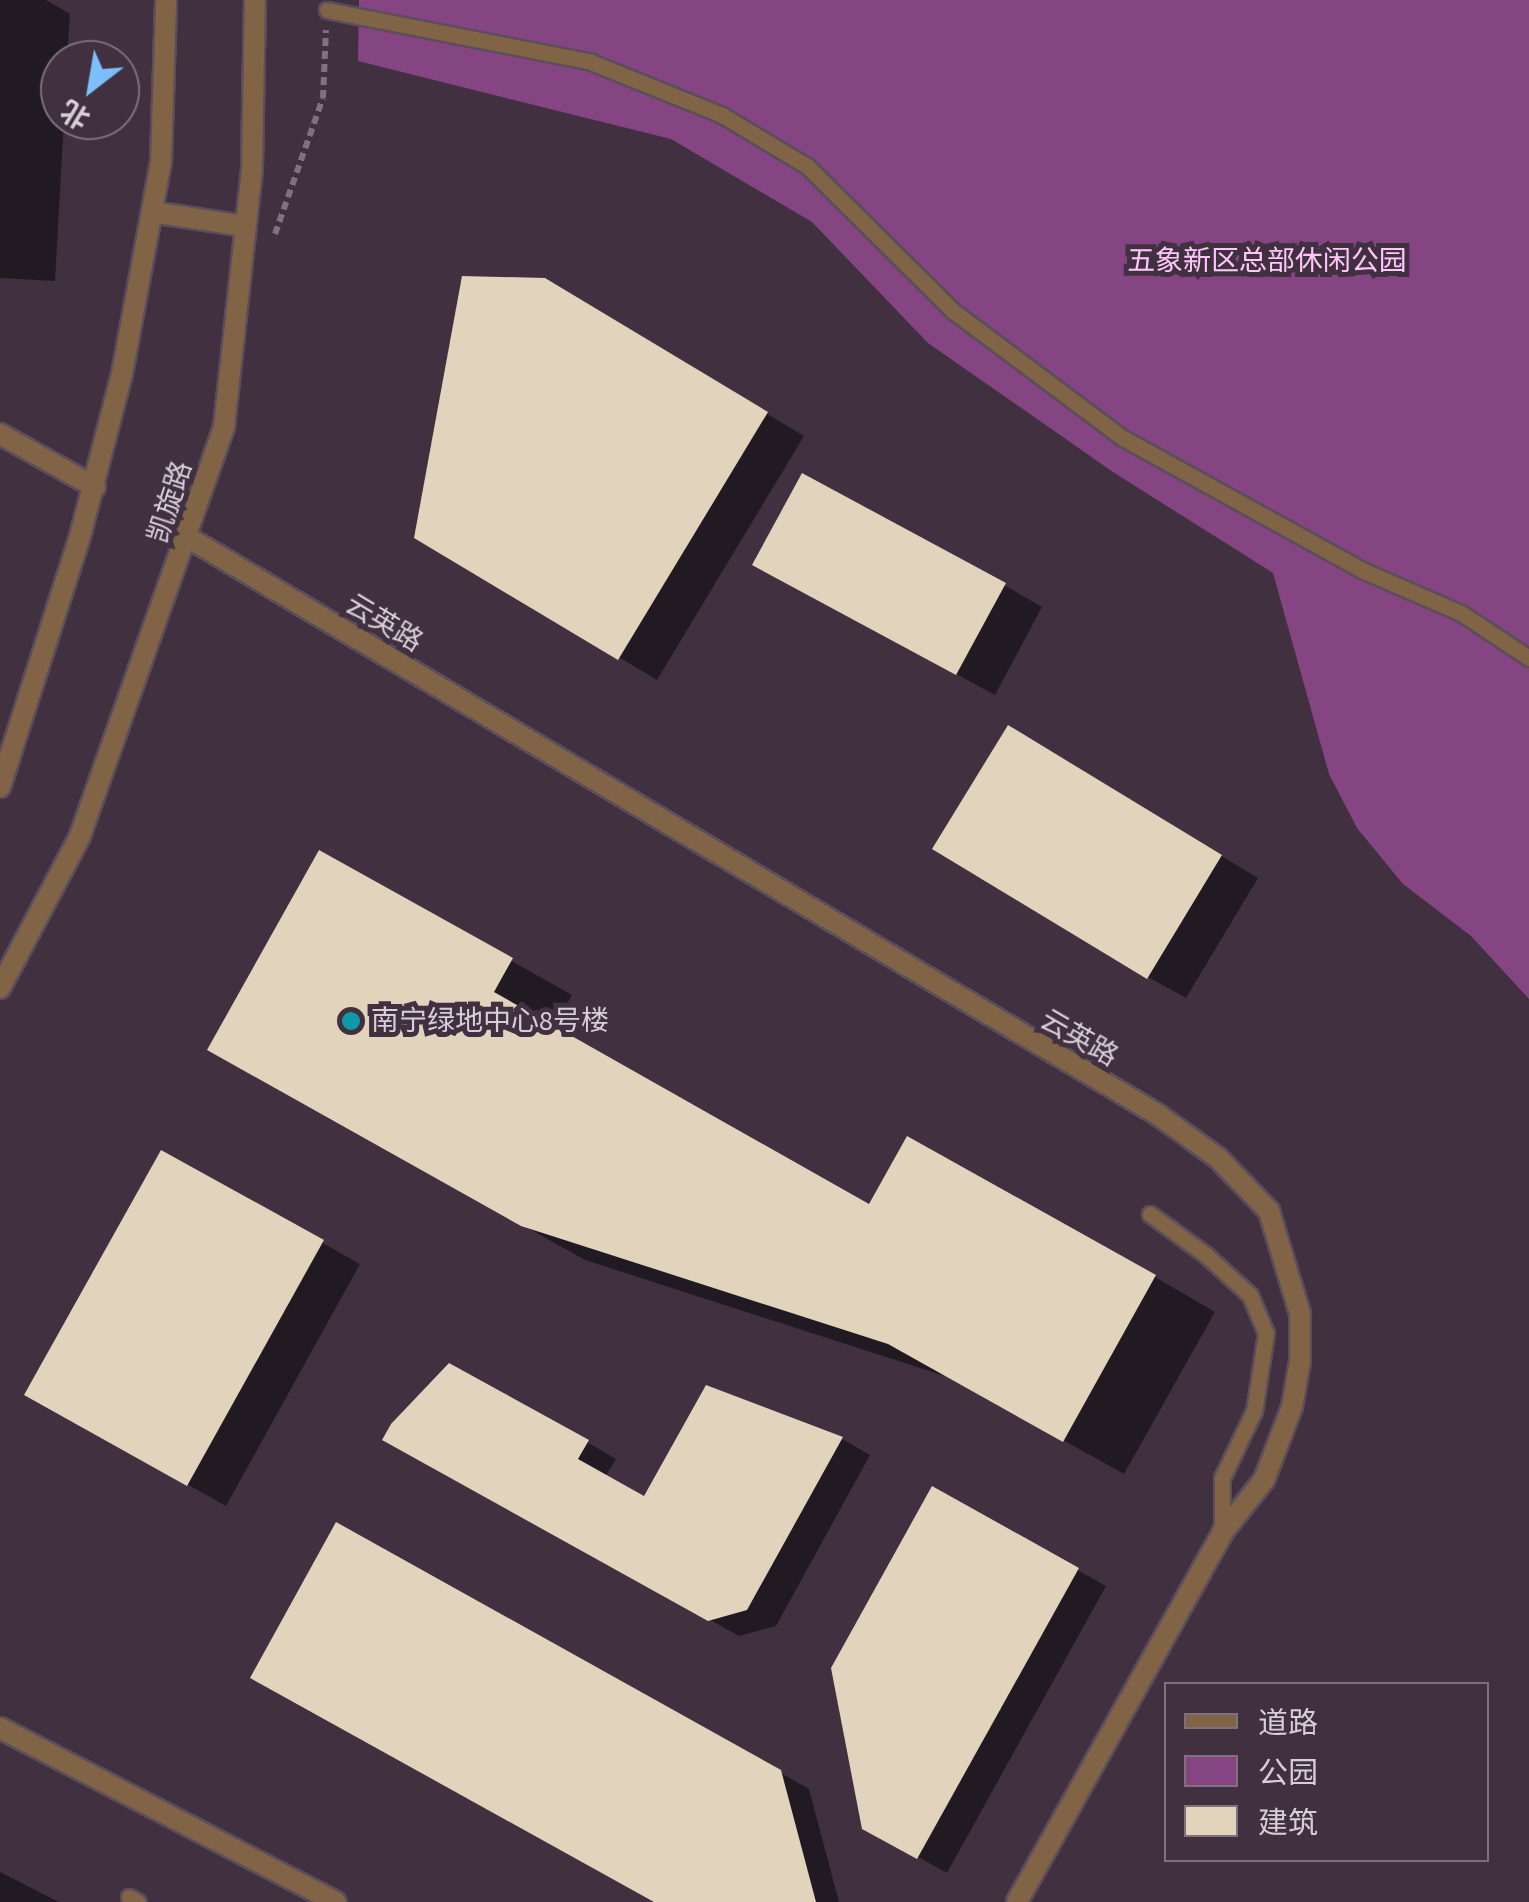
<!DOCTYPE html>
<html>
<head>
<meta charset="utf-8">
<style>
  body { margin:0 }
  #map { position:relative; width:1529px; height:1902px; overflow:hidden; background:#413140; font-family:"Source Sans 3","Noto Sans SC",sans-serif }
  div>[style] { position:absolute }
  .green>* { inset:0; background:#854583 }
  .shadow>* { inset:0; background:#0007 }
  .building>* { inset:0; background:#e2d3bd }
  .path>* { height:6px; margin-top:-3px; transform-origin:0; background:repeating-linear-gradient(90deg,#7f717e 0 8px,transparent 0 13px) }
  .roads { filter:drop-shadow(2px 0 #5c4d5b) drop-shadow(-2px 0 #5c4d5b) drop-shadow(0 2px #5c4d5b) drop-shadow(0 -2px #5c4d5b) }
  .service>* { height:15px; margin:-7.5px; padding:0 7.5px; transform-origin:7.5px; border-radius:7.5px; background:#816446 }
  .pedestrian>* { height:20px; margin:-10px; padding:0 10px; transform-origin:10px; border-radius:10px; background:#816446 }
  .minor>* { height:20px; margin:-10px; padding:0 10px; transform-origin:10px; border-radius:10px; background:#816446 }
  .tertiary>* { height:20px; margin:-10px; padding:0 10px; transform-origin:10px; border-radius:10px; background:#816446 }
  .dots>* { width:28px; height:28px; translate:-50% -50%; box-sizing:border-box; border:5px solid #413140; border-radius:50% }
  span { translate:-50% -50%; white-space:nowrap; text-align:center; line-height:1.15; -webkit-text-stroke:10px #413140; paint-order:stroke }
  .park-label { font-size:28px; color:#ffc6fc }
  .street-label { font-size:28px; color:#d9ced8 }
  .poi-label { font-size:28px; color:#d9ced8 }
  .left { translate:0 -50%; text-align:left }
  .legend { position:absolute; left:1164px; top:1682px; width:325px; height:180px; box-sizing:border-box; background:#413140; border:2px solid #7e707d; margin:0; padding:12px 18px; list-style:none; font-size:30px; color:#d9ced8 }
  .legend li { display:flex; align-items:center; gap:20px; height:50px }
  .legend b { width:50px; border:2px solid #7e707d }
  .north { position:absolute; left:40px; top:40px; width:100px; height:100px; box-sizing:border-box; background:#413140; border:2px solid #7e707d; border-radius:50%; rotate:211deg; font-size:28px; font-weight:700; line-height:40px; text-align:center; color:#d9ced8 }
  .north::after { content:''; display:block; margin:auto; width:35px; height:45px; background:#7cbef9; clip-path:polygon(50% 0,100% 100%,50% 72%,0 100%) }
</style>
</head>
<body>
<div id="map">
  <div class="green">
    <i style="clip-path:polygon(359px 0,1529px 0,1529px 999px,1471px 936px,1403px 884px,1357px 828px,1329px 774px,1273px 573px,1113px 472px,928px 343px,812px 222px,671px 139px,358px 61px)"></i>
  </div>
  <div class="shadow">
    <i style="clip-path:polygon(0 0,46px 0,70px 14px,67px 60px,60px 60px,60px 120px,64px 120px,55px 281px,0 278px)"></i>
    <i style="clip-path:polygon(583px 303px,804px 436px,657px 680px,417px 536px)"></i>
    <i style="clip-path:polygon(1004px 585px,1042px 607px,995px 695px,793px 586px)"></i>
    <i style="clip-path:polygon(1046px 750px,1258px 878px,1186px 998px,1148px 977px)"></i>
    <i style="clip-path:polygon(320px 853px,572px 995px,554px 1029px,870px 1207px,1155px 1277px,1215px 1312px,1124px 1474px,951px 1378px,585px 1260px,270px 1084px)"></i>
    <i style="clip-path:polygon(162px 1153px,360px 1264px,226px 1506px,65px 1416px)"></i>
    <i style="clip-path:polygon(707px 1388px,842px 1439px,870px 1455px,776px 1626px,739px 1636px,385px 1439px,587px 1442px,616px 1459px,605px 1477px,645px 1500px)"></i>
    <i style="clip-path:polygon(933px 1489px,1106px 1586px,947px 1873px,864px 1827px)"></i>
    <i style="clip-path:polygon(779px 1772px,809px 1789px,839px 1902px,658px 1902px)"></i>
    <i style="clip-path:polygon(0 1872px,59px 1902px,0 1902px)"></i>
  </div>
  <div class="building">
    <i style="clip-path:polygon(462px 276px,545px 278px,768px 412px,618px 660px,414px 538px)"></i>
    <i style="clip-path:polygon(802px 473px,1006px 583px,956px 675px,752px 565px)"></i>
    <i style="clip-path:polygon(1008px 725px,1222px 855px,1147px 979px,932px 849px)"></i>
    <i style="clip-path:polygon(319px 850px,513px 958px,494px 992px,869px 1204px,907px 1136px,1156px 1275px,1063px 1442px,888px 1344px,521px 1226px,207px 1050px)"></i>
    <i style="clip-path:polygon(161px 1150px,324px 1240px,187px 1486px,24px 1395px)"></i>
    <i style="clip-path:polygon(449px 1363px,589px 1440px,578px 1459px,644px 1496px,706px 1385px,843px 1437px,747px 1610px,708px 1621px,382px 1440px,391px 1424px)"></i>
    <i style="clip-path:polygon(932px 1486px,1079px 1568px,917px 1859px,862px 1829px,831px 1668px)"></i>
    <i style="clip-path:polygon(336px 1522px,781px 1770px,816px 1902px,654px 1902px,250px 1678px)"></i>
  </div>
  <div class="path">
    <i style="left:275px;top:234px;width:144px;rotate:-70.6deg"></i>
    <i style="left:323px;top:98px;width:68px;rotate:-87.5deg"></i>
  </div>
  <div class="roads">
    <div class="service">
      <i style="left:327px;top:10px;width:269px;rotate:11.1deg"></i>
      <i style="left:591px;top:62px;width:141px;rotate:22deg"></i>
      <i style="left:722px;top:115px;width:99px;rotate:31deg"></i>
      <i style="left:807px;top:166px;width:206px;rotate:44.8deg"></i>
      <i style="left:953px;top:311px;width:212px;rotate:36.8deg"></i>
      <i style="left:1123px;top:438px;width:273px;rotate:28.9deg"></i>
      <i style="left:1362px;top:570px;width:108px;rotate:23.5deg"></i>
      <i style="left:1461px;top:613px;width:82px;rotate:33.5deg"></i>
      <i style="left:1150px;top:1214px;width:69px;rotate:36.2deg"></i>
      <i style="left:1206px;top:1255px;width:59px;rotate:42.3deg"></i>
      <i style="left:1250px;top:1295px;width:41px;rotate:67.2deg"></i>
      <i style="left:1266px;top:1333px;width:79px;rotate:98.7deg"></i>
      <i style="left:1254px;top:1411px;width:74px;rotate:115.5deg"></i>
      <i style="left:1222px;top:1478px;width:55px;rotate:90deg"></i>
      <i style="left:129px;top:1897px;width:10px;rotate:29deg"></i>
    </div>
    <div class="pedestrian">
      <i style="left:0;top:434px;width:109px;rotate:29.2deg"></i>
      <i style="left:187px;top:537px;width:1129px;rotate:30.75deg"></i>
      <i style="left:1157px;top:1114px;width:75px;rotate:35.8deg"></i>
      <i style="left:1218px;top:1158px;width:74px;rotate:46.1deg"></i>
      <i style="left:1269px;top:1211px;width:108px;rotate:73.2deg"></i>
      <i style="left:1300px;top:1314px;width:47px;rotate:90deg"></i>
      <i style="left:1300px;top:1361px;width:47px;rotate:99.9deg"></i>
      <i style="left:1292px;top:1407px;width:78px;rotate:111deg"></i>
      <i style="left:1264px;top:1480px;width:68px;rotate:128.4deg"></i>
    </div>
    <div class="minor">
      <i style="left:0;top:1728px;width:378px;rotate:27.4deg"></i>
      <i style="left:1017px;top:1902px;width:422px;rotate:-60.9deg"></i>
    </div>
    <div class="tertiary">
      <i style="left:152px;top:212px;width:94px;rotate:8.6deg"></i>
      <i style="left:0;top:787px;width:259px;rotate:-72.3deg"></i>
      <i style="left:79px;top:540px;width:171px;rotate:-75.5deg"></i>
      <i style="left:122px;top:374px;width:216px;rotate:-79.6deg"></i>
      <i style="left:161px;top:162px;width:162px;rotate:-88.2deg"></i>
      <i style="left:0;top:988px;width:172px;rotate:-62.2deg"></i>
      <i style="left:80px;top:836px;width:434px;rotate:-70.6deg"></i>
      <i style="left:224px;top:427px;width:261px;rotate:-83.8deg"></i>
      <i style="left:252px;top:168px;width:168px;rotate:-89deg"></i>
    </div>
  </div>
  <div class="dots">
    <i style="left:351px;top:1021px;background:#0f9aa8"></i>
  </div>
  <div class="park-label">
    <span style="left:1267px;top:261px">五象新区总部休闲公园</span>
  </div>
  <div class="street-label">
    <span style="left:170px;top:502px;rotate:-72deg">凯旋路</span>
    <span style="left:384px;top:623px;rotate:31deg">云英路</span>
    <span style="left:1079px;top:1038px;rotate:30deg">云英路</span>
  </div>
  <div class="poi-label">
    <span class="left" style="left:371px;top:1021px">南宁绿地中心8号楼</span>
  </div>
  <ul class="legend">
  <li><b style="height:12px;background:#816446"></b>道路</li>
  <li><b style="height:28px;background:#854583"></b>公园</li>
  <li><b style="height:28px;background:#e2d3bd"></b>建筑</li>
  </ul>
  <div class="north">北</div>
</div>
</body>
</html>
